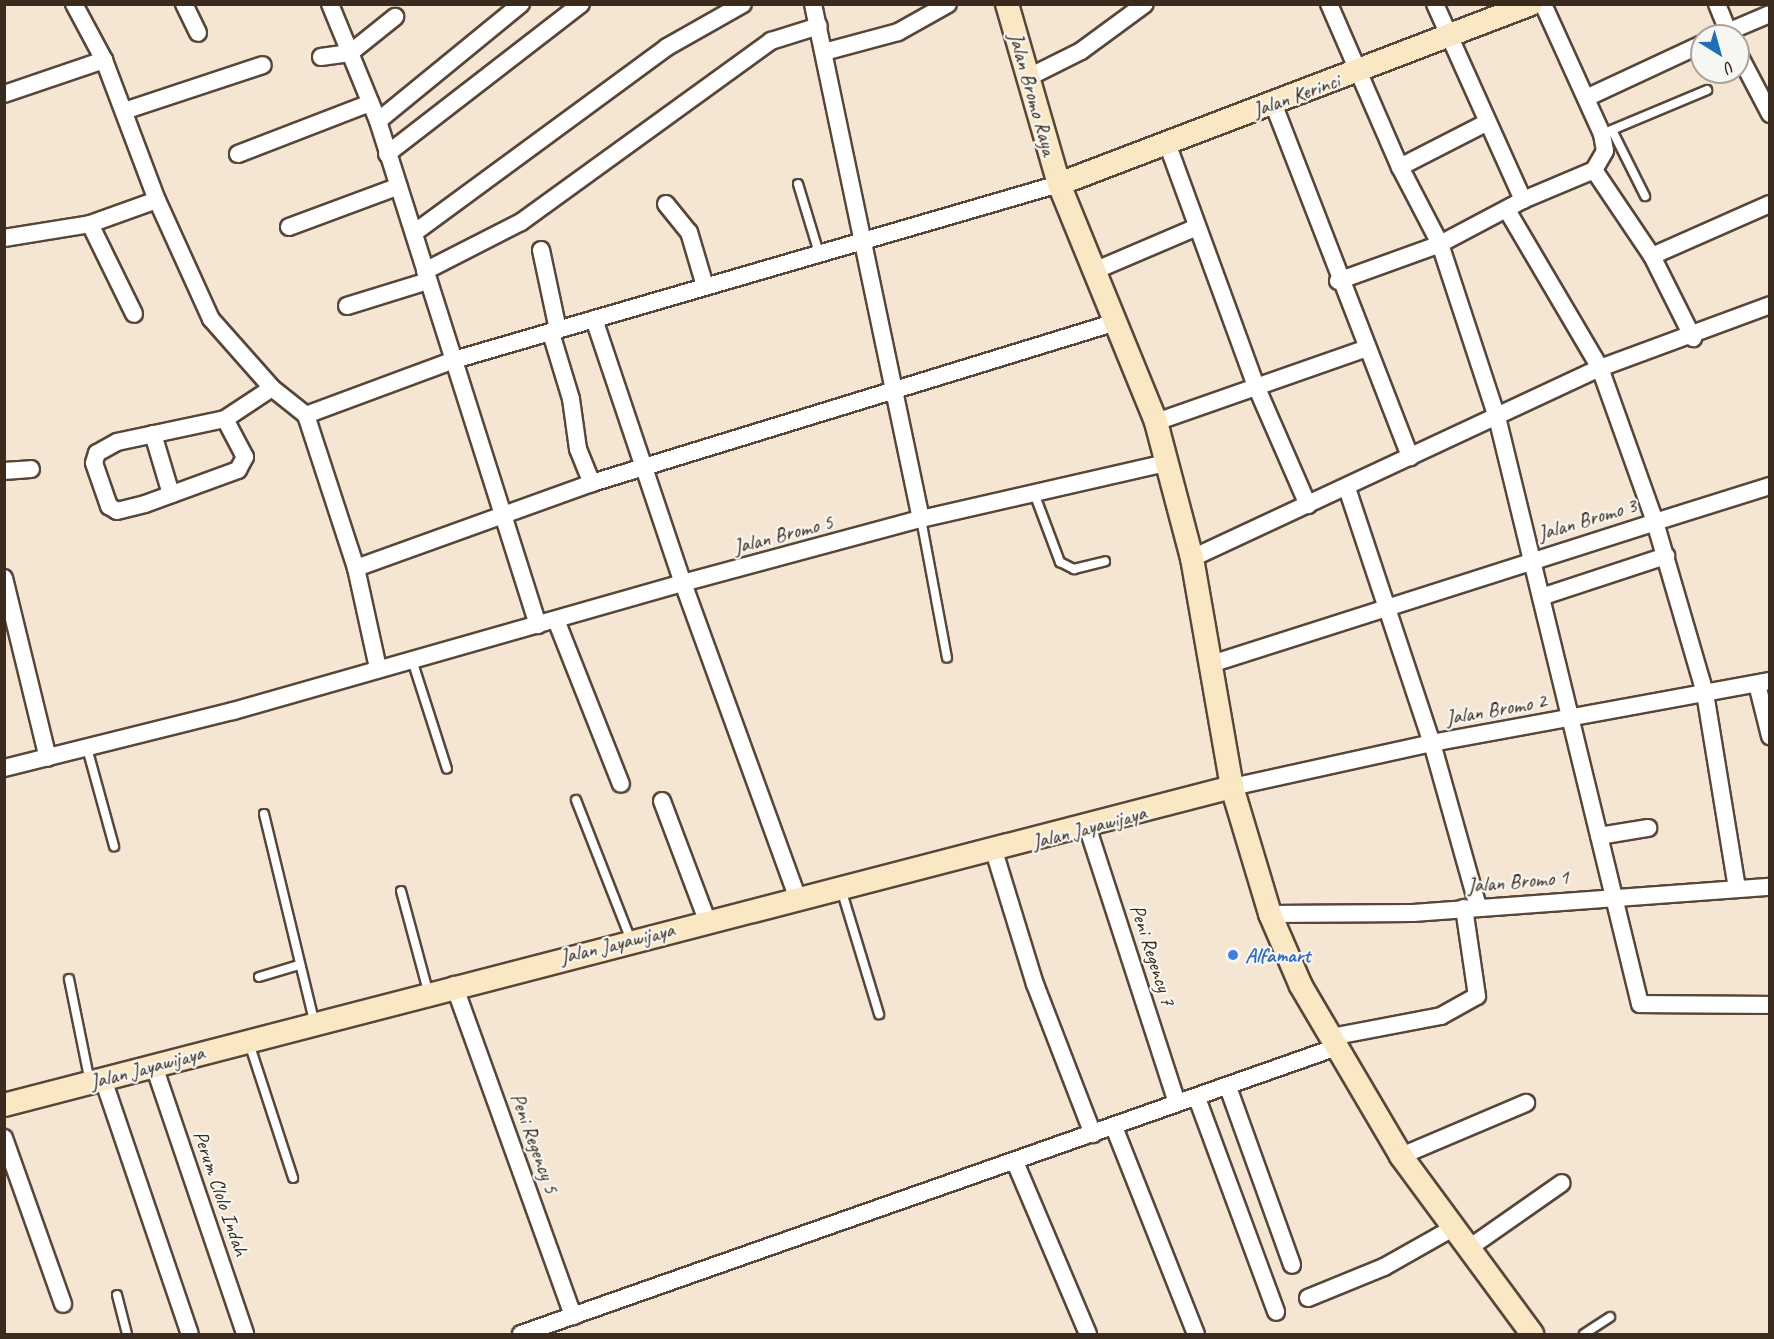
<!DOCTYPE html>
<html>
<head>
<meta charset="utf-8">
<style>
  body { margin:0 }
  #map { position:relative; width:1774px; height:1339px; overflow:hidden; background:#f5e6d4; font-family:Caveat,sans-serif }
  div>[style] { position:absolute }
  .roads { filter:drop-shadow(2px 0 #574639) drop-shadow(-2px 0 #574639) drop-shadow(0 2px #574639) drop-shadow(0 -2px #574639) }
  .lane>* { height:8px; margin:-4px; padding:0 4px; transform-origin:4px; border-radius:4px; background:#fff }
  .street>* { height:16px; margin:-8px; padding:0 8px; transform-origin:8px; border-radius:8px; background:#fff }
  .secondary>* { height:22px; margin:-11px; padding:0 11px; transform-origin:11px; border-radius:11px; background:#fae7c3 }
  .dots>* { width:16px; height:16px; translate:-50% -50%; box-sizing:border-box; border:3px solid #f6f6f2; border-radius:50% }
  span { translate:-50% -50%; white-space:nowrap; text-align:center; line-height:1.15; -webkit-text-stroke:4.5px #f6f6f2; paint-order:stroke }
  .street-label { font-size:21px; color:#3b2a1e }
  .shop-label { font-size:21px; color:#366cbe; font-weight:700 }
  .left { translate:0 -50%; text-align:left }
  .frame { position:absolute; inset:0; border:6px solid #3b2a1e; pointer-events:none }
  .north { position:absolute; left:1690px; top:24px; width:60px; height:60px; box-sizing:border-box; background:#f6f6f2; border:2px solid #aba49d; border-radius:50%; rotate:143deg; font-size:16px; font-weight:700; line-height:24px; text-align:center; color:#3b2a1e }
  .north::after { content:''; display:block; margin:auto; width:21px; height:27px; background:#1f6fb2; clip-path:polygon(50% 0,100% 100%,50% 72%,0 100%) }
</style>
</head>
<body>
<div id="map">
  <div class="roads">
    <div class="lane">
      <i style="left:1612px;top:130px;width:74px;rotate:63.4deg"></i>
      <i style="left:1602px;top:134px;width:114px;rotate:-22.7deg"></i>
      <i style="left:798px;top:184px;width:72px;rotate:73.1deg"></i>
      <i style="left:1034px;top:493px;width:74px;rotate:69.4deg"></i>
      <i style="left:1060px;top:562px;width:16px;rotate:27deg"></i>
      <i style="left:1074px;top:569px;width:32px;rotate:-14deg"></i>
      <i style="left:921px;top:519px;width:141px;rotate:79.4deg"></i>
      <i style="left:412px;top:660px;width:114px;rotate:72.2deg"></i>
      <i style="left:87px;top:748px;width:102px;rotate:74.6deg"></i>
      <i style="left:576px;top:800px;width:150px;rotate:68.6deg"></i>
      <i style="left:264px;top:814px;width:213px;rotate:76.4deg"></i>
      <i style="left:841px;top:889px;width:131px;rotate:73.1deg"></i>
      <i style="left:401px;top:891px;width:104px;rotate:74.9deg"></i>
      <i style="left:259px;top:977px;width:42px;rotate:-16.7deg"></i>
      <i style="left:69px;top:979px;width:105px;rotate:78.5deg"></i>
      <i style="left:249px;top:1043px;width:142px;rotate:71.9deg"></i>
      <i style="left:117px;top:1295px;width:40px;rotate:75.6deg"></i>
      <i style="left:1584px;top:1334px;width:31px;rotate:-33deg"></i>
    </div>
    <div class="street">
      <i style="left:74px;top:4px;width:64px;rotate:61.8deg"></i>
      <i style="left:104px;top:60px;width:150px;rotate:69.3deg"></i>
      <i style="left:157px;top:200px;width:131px;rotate:65.6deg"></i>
      <i style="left:211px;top:319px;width:92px;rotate:48.5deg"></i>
      <i style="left:272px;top:388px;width:43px;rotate:38.5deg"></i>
      <i style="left:306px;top:415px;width:161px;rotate:71.9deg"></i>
      <i style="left:356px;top:568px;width:102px;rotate:77.6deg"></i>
      <i style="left:184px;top:4px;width:32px;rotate:64deg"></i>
      <i style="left:330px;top:4px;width:126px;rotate:67.7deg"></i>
      <i style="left:378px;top:121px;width:529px;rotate:72.39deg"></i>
      <i style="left:813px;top:4px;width:526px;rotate:78.16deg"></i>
      <i style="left:1329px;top:4px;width:178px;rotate:66.5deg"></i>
      <i style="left:1400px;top:167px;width:87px;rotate:62.5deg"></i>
      <i style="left:1440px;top:244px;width:94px;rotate:-27.9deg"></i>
      <i style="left:1435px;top:4px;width:215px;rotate:65.8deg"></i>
      <i style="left:1523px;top:200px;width:77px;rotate:-22.9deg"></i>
      <i style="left:1543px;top:4px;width:143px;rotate:65.6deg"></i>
      <i style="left:1602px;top:134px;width:17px;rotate:80deg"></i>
      <i style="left:1605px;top:151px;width:22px;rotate:120deg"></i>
      <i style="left:1594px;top:170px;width:104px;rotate:56deg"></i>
      <i style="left:1652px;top:256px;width:92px;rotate:63.4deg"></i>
      <i style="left:1717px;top:4px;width:35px;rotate:68deg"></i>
      <i style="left:1718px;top:36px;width:56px;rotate:-22.9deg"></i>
      <i style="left:824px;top:52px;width:77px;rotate:-15.1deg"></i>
      <i style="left:898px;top:32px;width:57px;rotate:-29.2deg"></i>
      <i style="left:1738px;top:53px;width:69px;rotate:62.3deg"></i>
      <i style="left:321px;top:57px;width:29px;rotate:-8deg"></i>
      <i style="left:350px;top:53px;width:58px;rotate:-38.7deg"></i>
      <i style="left:1029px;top:77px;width:58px;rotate:-26.6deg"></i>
      <i style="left:1081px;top:51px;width:79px;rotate:-36.3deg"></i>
      <i style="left:4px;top:94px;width:106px;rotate:-18.8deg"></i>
      <i style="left:1586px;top:98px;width:128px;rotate:-25deg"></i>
      <i style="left:1273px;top:103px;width:380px;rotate:68.8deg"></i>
      <i style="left:124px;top:111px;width:146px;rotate:-18.3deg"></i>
      <i style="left:378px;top:121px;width:185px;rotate:-39.3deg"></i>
      <i style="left:1167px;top:143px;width:259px;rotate:69.9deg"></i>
      <i style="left:1256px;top:386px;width:130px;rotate:66.4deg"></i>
      <i style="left:238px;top:154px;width:142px;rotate:-21.1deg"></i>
      <i style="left:387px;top:154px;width:245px;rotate:-37.7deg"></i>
      <i style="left:1400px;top:167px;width:97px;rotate:-27.1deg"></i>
      <i style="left:666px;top:204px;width:36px;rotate:51deg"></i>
      <i style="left:689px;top:232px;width:56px;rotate:73.5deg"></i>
      <i style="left:1507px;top:210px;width:183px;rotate:59.5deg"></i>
      <i style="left:1600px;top:368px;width:164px;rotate:70.3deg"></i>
      <i style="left:1655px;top:522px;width:121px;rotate:-17.4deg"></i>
      <i style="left:90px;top:224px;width:100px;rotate:63.9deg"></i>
      <i style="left:289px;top:227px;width:117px;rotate:-20.4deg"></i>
      <i style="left:414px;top:233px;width:314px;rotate:-36.3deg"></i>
      <i style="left:667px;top:47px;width:87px;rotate:-29.5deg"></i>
      <i style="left:4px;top:238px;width:87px;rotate:-9.2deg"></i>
      <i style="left:90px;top:224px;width:71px;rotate:-19.7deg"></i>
      <i style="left:541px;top:250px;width:82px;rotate:78deg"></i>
      <i style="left:1652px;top:256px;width:129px;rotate:-23.8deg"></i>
      <i style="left:425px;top:271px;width:108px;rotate:-27deg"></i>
      <i style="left:521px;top:222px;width:309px;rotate:-35.9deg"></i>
      <i style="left:771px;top:41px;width:50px;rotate:-17.4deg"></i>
      <i style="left:1094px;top:271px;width:112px;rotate:-23.1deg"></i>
      <i style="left:1338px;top:281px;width:109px;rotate:-19.9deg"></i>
      <i style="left:1440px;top:244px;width:182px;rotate:71.8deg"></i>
      <i style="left:1497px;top:417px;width:604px;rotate:76.31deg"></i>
      <i style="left:1640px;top:1004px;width:130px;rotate:0.4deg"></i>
      <i style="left:347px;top:306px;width:85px;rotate:-17.2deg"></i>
      <i style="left:594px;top:319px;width:279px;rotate:71.4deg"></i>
      <i style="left:683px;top:583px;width:246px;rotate:-15.1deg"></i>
      <i style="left:921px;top:519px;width:251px;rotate:-12.9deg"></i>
      <i style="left:551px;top:333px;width:69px;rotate:73.1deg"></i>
      <i style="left:571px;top:399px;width:50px;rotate:82deg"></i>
      <i style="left:578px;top:449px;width:37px;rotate:68deg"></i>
      <i style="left:306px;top:415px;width:158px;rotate:-20.4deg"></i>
      <i style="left:454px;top:360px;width:630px;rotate:-16.22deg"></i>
      <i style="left:225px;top:419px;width:110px;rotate:168deg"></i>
      <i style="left:117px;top:442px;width:23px;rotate:151deg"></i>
      <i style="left:97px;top:453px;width:10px;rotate:107deg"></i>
      <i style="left:94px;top:463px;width:46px;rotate:70.8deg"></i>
      <i style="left:109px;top:506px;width:9px;rotate:32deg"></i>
      <i style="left:117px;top:511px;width:29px;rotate:-14deg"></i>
      <i style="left:145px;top:504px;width:99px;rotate:-20.1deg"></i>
      <i style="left:238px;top:470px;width:15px;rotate:-62deg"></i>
      <i style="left:245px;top:457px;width:43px;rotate:-117.8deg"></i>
      <i style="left:225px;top:419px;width:56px;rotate:-33.4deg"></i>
      <i style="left:1156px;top:422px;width:220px;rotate:-19.3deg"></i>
      <i style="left:153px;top:434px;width:63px;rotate:73.3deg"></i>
      <i style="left:4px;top:471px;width:27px;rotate:-4deg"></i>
      <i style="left:1347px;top:488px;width:269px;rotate:71.6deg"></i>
      <i style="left:1432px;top:743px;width:170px;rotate:74.3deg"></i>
      <i style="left:1192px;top:558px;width:450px;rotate:-25deg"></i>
      <i style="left:1600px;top:368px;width:181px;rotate:-20.3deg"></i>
      <i style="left:356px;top:568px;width:251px;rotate:-19.8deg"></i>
      <i style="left:592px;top:483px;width:545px;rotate:-17.07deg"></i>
      <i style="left:4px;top:578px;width:185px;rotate:76.3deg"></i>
      <i style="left:1541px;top:597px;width:132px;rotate:-18.2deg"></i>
      <i style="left:556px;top:620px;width:176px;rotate:68.4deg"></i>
      <i style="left:1208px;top:665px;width:469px;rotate:-17.7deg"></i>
      <i style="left:1655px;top:522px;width:178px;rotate:73.7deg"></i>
      <i style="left:1705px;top:693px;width:198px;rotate:80.7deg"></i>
      <i style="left:1757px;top:684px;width:54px;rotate:76deg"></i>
      <i style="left:4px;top:768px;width:236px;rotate:-14deg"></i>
      <i style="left:233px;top:711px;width:468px;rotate:-15.9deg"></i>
      <i style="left:683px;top:583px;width:333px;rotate:70deg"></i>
      <i style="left:1232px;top:787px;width:205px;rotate:-12.4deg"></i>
      <i style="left:1432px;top:743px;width:344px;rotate:-10.4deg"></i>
      <i style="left:662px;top:801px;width:127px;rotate:69.3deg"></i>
      <i style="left:1088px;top:829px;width:281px;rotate:72deg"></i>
      <i style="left:1599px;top:836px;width:50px;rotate:-9.3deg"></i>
      <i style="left:994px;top:851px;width:139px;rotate:72.9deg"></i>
      <i style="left:1035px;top:984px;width:161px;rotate:68.9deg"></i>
      <i style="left:1270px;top:914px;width:143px;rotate:-0.4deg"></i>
      <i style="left:1413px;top:913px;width:358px;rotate:-4.2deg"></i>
      <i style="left:454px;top:985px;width:352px;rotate:70.2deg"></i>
      <i style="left:1331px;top:1037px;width:112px;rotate:-10.8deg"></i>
      <i style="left:1441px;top:1016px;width:41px;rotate:-29.1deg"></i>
      <i style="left:1477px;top:996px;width:89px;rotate:-98.4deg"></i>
      <i style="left:154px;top:1066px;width:283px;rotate:71.2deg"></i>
      <i style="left:103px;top:1079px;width:269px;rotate:71.2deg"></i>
      <i style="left:1228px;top:1087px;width:189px;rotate:70.2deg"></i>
      <i style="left:1197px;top:1098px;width:228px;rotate:69.7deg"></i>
      <i style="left:1114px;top:1127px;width:223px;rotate:68.4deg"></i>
      <i style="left:4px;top:1138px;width:176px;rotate:70.4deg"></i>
      <i style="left:1401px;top:1156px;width:136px;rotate:-23deg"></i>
      <i style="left:1015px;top:1162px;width:187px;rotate:67deg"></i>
      <i style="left:1469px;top:1248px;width:113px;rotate:-35deg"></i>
      <i style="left:1308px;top:1298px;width:82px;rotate:-22.2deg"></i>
      <i style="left:1384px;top:1267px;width:79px;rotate:-29.5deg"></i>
      <i style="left:521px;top:1334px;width:865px;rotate:-19.38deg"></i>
    </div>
    <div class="secondary">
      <i style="left:1007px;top:4px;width:187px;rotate:73.9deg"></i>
      <i style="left:1059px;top:184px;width:257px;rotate:67.8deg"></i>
      <i style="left:1156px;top:422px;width:141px;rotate:75.2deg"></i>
      <i style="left:1192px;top:558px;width:232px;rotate:80.1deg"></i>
      <i style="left:1232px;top:787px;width:133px;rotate:73.3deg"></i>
      <i style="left:1270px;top:914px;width:78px;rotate:66.7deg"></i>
      <i style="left:1301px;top:986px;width:197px;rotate:59.5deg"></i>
      <i style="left:1401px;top:1156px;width:221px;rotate:53.6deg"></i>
      <i style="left:1059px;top:184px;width:505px;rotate:-20.87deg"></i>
      <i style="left:4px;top:1105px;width:1269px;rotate:-14.52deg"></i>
    </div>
  </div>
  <div class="dots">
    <i style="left:1233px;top:955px;background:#3f7fe0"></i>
  </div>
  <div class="street-label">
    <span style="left:1033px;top:94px;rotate:74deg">Jalan Bromo Raya</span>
    <span style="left:1296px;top:95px;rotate:-20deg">Jalan Kerinci</span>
    <span style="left:1587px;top:519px;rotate:-17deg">Jalan Bromo 3</span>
    <span style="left:783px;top:534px;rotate:-15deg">Jalan Bromo 5</span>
    <span style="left:1496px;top:709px;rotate:-10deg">Jalan Bromo 2</span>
    <span style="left:1089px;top:827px;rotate:-15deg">Jalan Jayawijaya</span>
    <span style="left:1518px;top:881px;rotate:-5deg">Jalan Bromo 1</span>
    <span style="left:617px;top:943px;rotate:-14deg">Jalan Jayawijaya</span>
    <span style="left:1153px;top:955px;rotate:72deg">Peni Regency 7</span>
    <span style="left:147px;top:1067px;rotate:-15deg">Jalan Jayawijaya</span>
    <span style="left:535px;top:1143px;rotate:70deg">Peni Regency 5</span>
    <span style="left:221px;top:1193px;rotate:71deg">Perum Clolo Indah</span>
  </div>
  <div class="shop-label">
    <span class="left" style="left:1245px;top:955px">Alfamart</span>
  </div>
  <div class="frame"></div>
  <div class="north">U</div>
</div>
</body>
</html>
